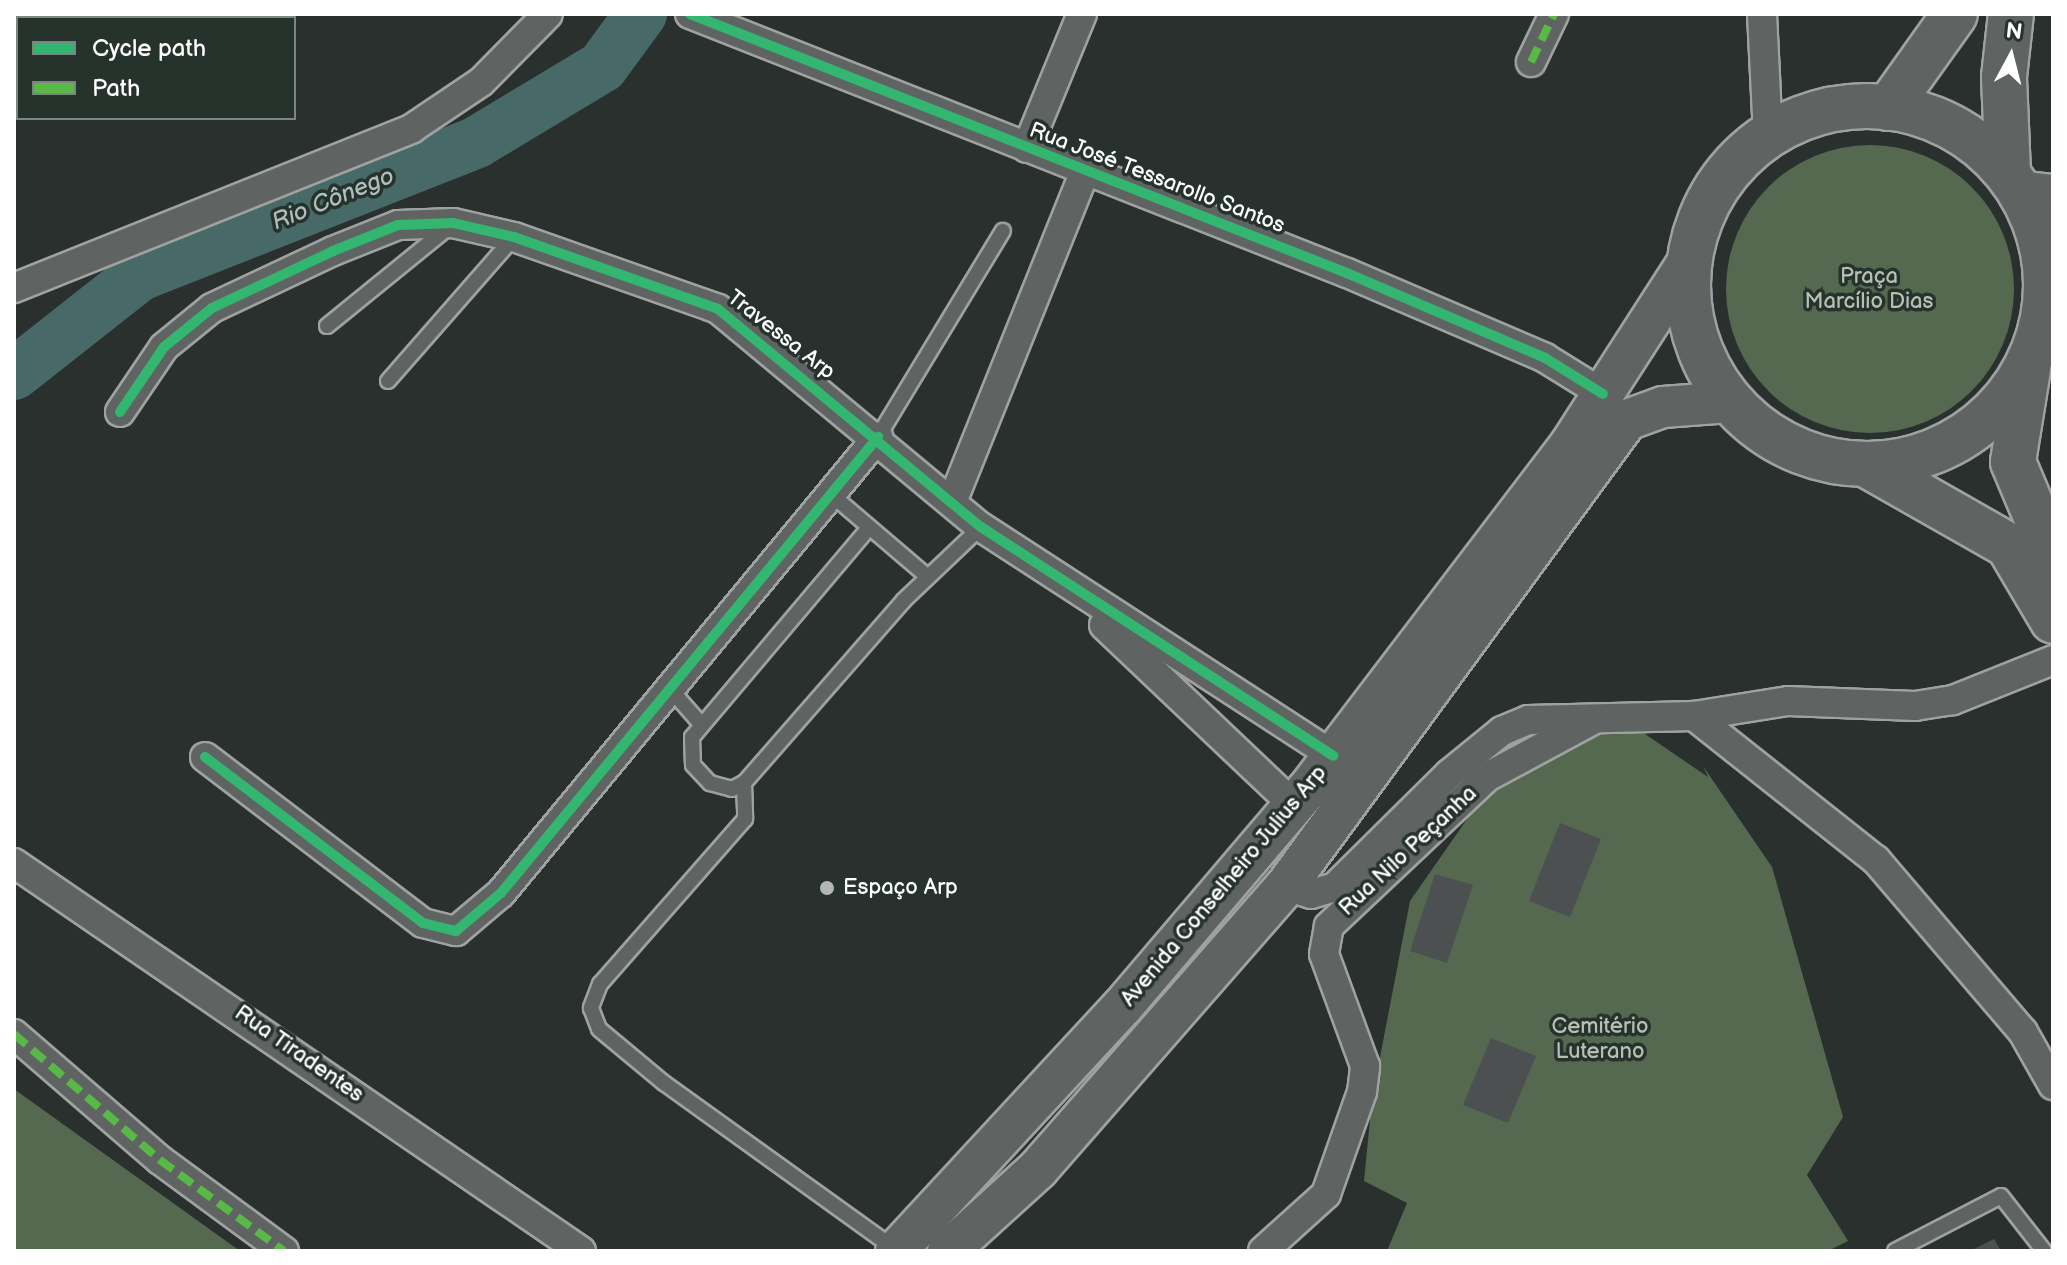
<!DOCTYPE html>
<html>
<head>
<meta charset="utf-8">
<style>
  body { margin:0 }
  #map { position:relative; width:2067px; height:1265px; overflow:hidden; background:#29302d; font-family:"Balsamiq Sans",sans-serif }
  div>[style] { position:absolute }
  .green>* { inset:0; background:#556850 }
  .round { border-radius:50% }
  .river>* { height:52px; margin:-26px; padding:0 26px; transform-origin:26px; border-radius:26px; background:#476967 }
  .building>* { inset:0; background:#4c5051 }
  .roads { filter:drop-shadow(2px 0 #9fa2a0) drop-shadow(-2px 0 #9fa2a0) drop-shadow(0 2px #9fa2a0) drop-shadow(0 -2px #9fa2a0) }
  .service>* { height:14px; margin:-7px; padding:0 7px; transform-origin:7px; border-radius:7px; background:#5f6362 }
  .minor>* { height:28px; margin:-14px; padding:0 14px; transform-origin:14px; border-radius:14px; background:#5f6362 }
  .secondary>* { height:40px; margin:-20px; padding:0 20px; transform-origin:20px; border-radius:20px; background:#5f6362 }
  .primary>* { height:44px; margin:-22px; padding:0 22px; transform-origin:22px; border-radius:22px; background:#5f6362 }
  .primary>.ring { margin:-22px; padding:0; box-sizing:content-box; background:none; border:44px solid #5f6362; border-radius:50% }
  .quiet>* { height:8px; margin-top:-4px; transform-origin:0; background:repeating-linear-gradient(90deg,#58b947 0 16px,transparent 0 24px) }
  .cycleway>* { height:10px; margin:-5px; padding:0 5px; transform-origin:5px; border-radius:5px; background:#33b770 }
  .dots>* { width:22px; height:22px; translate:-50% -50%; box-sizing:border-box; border:4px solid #26332d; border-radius:50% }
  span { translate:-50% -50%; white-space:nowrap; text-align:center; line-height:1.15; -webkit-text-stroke:7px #26332d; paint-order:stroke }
  .street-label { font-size:22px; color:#fff }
  .park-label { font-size:22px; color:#b6bfb2 }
  .poi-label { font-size:22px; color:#fff }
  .left { translate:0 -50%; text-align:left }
  .water-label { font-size:24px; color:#aebebd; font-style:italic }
  .frame { position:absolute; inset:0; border:16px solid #fff; pointer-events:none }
  .legend { position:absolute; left:16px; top:16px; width:280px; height:104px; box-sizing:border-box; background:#26332d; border:2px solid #7d8581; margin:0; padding:10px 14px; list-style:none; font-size:24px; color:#fff }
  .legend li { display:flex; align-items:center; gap:16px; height:40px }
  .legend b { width:40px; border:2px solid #7d8581 }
  .north { position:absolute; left:1971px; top:16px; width:80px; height:80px; -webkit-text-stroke:6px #26332d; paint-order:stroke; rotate:7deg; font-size:22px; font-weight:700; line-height:32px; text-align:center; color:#fff }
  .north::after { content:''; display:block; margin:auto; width:28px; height:36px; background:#fff; clip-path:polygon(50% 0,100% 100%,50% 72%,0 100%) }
</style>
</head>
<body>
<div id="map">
  <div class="green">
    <i class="round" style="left:1726px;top:145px;width:288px;height:288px"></i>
    <i style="clip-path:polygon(1574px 733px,1645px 734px,1708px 777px,1703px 766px,1772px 867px,1843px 1117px,1807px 1175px,1848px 1241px,1828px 1251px,1387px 1251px,1407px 1203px,1364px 1181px,1372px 1099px,1410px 901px,1481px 799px)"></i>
    <i style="clip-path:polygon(14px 1089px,240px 1251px,14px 1251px)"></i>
  </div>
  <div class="river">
    <i style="left:14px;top:374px;width:160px;rotate:-38.2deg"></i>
    <i style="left:140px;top:275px;width:362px;rotate:-21.5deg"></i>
    <i style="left:477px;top:142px;width:146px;rotate:-31deg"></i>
    <i style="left:602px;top:67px;width:66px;rotate:-53.7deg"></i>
  </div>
  <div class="building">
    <i style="clip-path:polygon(1560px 823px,1601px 839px,1570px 917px,1529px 901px)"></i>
    <i style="clip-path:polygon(1435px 874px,1473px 885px,1447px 963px,1410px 951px)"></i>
    <i style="clip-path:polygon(1491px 1038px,1536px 1056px,1508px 1123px,1463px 1105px)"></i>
    <i style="clip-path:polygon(1994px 1239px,2001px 1251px,1970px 1251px)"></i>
  </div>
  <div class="roads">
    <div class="service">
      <i style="left:327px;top:326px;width:159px;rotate:-39.1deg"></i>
      <i style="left:388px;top:381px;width:191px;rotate:-48.8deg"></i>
      <i style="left:878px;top:437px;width:241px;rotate:-58.8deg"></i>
      <i style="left:832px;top:495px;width:125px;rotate:40.5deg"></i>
      <i style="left:868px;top:529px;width:272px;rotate:130.2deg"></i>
      <i style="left:692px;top:737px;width:28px;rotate:88deg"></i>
      <i style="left:693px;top:765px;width:25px;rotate:47deg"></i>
      <i style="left:710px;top:783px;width:23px;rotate:15deg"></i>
      <i style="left:732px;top:789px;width:13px;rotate:-27deg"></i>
      <i style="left:744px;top:783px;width:243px;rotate:-48.8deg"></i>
      <i style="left:904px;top:600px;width:106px;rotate:-43.5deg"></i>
      <i style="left:672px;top:691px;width:44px;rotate:48.7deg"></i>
      <i style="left:744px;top:783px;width:36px;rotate:88deg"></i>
      <i style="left:745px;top:819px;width:220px;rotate:131.3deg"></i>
      <i style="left:600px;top:984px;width:26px;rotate:111deg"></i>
      <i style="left:591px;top:1008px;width:22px;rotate:69deg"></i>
      <i style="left:599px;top:1029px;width:85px;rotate:39.7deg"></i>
      <i style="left:664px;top:1083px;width:286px;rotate:35.7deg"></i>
      <i style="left:1895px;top:1251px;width:119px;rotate:-27.4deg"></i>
      <i style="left:2001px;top:1196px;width:70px;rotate:52deg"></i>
    </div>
    <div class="minor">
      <i style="left:690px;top:14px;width:706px;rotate:21.52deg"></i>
      <i style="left:1347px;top:273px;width:215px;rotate:23.2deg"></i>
      <i style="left:1545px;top:358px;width:68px;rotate:31.8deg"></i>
      <i style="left:1762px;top:14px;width:122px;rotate:87.2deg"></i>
      <i style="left:108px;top:18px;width:10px;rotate:-24deg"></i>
      <i style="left:14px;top:60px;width:4px;rotate:-27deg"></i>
      <i style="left:1531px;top:62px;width:53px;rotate:-64.4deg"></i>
      <i style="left:1027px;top:148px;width:145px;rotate:-67.7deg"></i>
      <i style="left:2015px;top:185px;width:38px;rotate:6deg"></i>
      <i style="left:14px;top:288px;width:428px;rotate:-21.8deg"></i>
      <i style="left:411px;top:129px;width:84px;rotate:-33.9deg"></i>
      <i style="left:481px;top:82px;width:95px;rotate:-45.4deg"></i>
      <i style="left:2043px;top:322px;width:13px;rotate:39deg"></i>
      <i style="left:120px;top:412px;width:78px;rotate:-55.9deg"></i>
      <i style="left:164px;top:347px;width:62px;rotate:-39.1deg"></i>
      <i style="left:212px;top:308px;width:134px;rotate:-25.2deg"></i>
      <i style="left:333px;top:251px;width:70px;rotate:-21.8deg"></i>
      <i style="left:398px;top:225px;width:55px;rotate:-2.1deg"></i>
      <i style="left:453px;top:223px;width:63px;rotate:12.9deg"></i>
      <i style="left:514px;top:237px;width:216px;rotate:19.4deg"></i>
      <i style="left:718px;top:309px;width:342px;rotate:39.7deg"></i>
      <i style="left:981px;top:527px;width:420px;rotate:33deg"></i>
      <i style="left:952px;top:502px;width:354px;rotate:-68.1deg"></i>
      <i style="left:1104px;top:625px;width:262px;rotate:43.5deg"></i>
      <i style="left:1694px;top:716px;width:232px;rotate:38.4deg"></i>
      <i style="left:1876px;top:860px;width:226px;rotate:49.5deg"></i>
      <i style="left:2023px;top:1032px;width:61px;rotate:60.5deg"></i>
      <i style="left:205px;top:757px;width:274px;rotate:37.3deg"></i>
      <i style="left:423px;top:923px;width:34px;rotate:14deg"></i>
      <i style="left:456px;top:931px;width:59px;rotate:-40.2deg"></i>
      <i style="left:501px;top:893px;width:592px;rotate:-50.42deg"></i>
      <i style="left:14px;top:863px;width:687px;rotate:34.38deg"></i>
      <i style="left:1286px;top:886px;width:26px;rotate:18deg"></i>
      <i style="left:1311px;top:894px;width:25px;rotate:-16deg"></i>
      <i style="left:1335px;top:887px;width:161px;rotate:-44.7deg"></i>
      <i style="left:1449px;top:774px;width:68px;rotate:-39.1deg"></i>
      <i style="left:1502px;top:731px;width:28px;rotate:-23deg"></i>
      <i style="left:1528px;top:720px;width:166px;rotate:-1.4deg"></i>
      <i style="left:1694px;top:716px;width:95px;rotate:-9.1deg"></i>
      <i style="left:1788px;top:701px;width:127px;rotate:2.3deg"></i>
      <i style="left:1915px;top:706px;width:38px;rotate:-9deg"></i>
      <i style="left:1953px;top:700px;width:108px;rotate:-21.8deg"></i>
      <i style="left:14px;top:1034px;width:193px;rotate:40.8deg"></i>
      <i style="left:160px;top:1160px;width:154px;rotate:36.3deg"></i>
      <i style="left:1263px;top:1251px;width:85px;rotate:-42.1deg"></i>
      <i style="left:1326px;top:1194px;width:108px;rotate:-70.6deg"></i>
      <i style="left:1362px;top:1092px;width:26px;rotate:-83deg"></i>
      <i style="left:1365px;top:1066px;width:119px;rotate:-110.1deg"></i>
      <i style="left:1324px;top:954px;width:28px;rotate:-80deg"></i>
      <i style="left:1329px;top:926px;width:217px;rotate:-43.3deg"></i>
      <i style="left:1487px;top:777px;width:118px;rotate:-28.3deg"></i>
    </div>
    <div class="secondary">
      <i style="left:896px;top:1251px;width:334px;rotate:-47.2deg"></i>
      <i style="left:1123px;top:1006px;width:285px;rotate:-49.6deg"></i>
      <i style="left:1308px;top:789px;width:432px;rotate:-52.7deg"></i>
      <i style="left:1570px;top:445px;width:218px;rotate:-57.2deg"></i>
      <i style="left:948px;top:1251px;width:122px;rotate:-42.3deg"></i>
      <i style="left:1038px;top:1169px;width:376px;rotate:-48.8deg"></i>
      <i style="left:1286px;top:886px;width:577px;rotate:-53.8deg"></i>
      <i style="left:1627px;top:420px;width:38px;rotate:-20deg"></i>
      <i style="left:1663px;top:407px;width:67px;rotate:-4.3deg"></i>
    </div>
    <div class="primary">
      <i class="ring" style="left:1688px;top:106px;width:314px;height:314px"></i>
      <i style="left:1888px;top:108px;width:115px;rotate:-54.5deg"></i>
      <i style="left:2008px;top:173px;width:96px;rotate:-92.4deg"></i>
      <i style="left:2004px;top:77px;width:63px;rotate:-83.7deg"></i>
      <i style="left:2028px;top:369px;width:94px;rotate:99.2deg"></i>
      <i style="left:2013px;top:462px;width:103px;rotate:67.2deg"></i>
      <i style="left:1867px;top:465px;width:162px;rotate:29.6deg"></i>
      <i style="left:2008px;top:545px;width:88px;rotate:59.4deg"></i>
    </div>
  </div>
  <div class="quiet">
    <i style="left:1531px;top:62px;width:53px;rotate:-64.4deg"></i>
    <i style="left:14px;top:1034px;width:193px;rotate:40.8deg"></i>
    <i style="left:160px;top:1160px;width:154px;rotate:36.3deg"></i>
  </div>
  <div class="cycleway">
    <i style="left:690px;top:14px;width:706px;rotate:21.52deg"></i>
    <i style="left:1347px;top:273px;width:215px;rotate:23.2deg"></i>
    <i style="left:1545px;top:358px;width:68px;rotate:31.8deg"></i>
    <i style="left:120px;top:412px;width:78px;rotate:-55.9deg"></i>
    <i style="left:164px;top:347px;width:62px;rotate:-39.1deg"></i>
    <i style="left:212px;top:308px;width:134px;rotate:-25.2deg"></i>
    <i style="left:333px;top:251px;width:70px;rotate:-21.8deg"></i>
    <i style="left:398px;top:225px;width:55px;rotate:-2.1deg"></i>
    <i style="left:453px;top:223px;width:63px;rotate:12.9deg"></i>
    <i style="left:514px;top:237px;width:216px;rotate:19.4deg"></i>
    <i style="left:718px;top:309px;width:342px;rotate:39.7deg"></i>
    <i style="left:981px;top:527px;width:420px;rotate:33deg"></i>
    <i style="left:205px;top:757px;width:274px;rotate:37.3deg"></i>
    <i style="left:423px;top:923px;width:34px;rotate:14deg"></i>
    <i style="left:456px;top:931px;width:59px;rotate:-40.2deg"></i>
    <i style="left:501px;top:893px;width:592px;rotate:-50.42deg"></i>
  </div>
  <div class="dots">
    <i style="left:827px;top:888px;background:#b4b7b6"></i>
  </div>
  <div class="street-label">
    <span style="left:1157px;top:178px;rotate:21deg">Rua José Tessarollo Santos</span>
    <span style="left:781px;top:335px;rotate:38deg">Travessa Arp</span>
    <span style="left:1408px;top:851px;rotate:-43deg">Rua Nilo Peçanha</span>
    <span style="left:1224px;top:886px;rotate:-50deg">Avenida Conselheiro Julius Arp</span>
    <span style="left:299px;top:1054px;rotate:35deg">Rua Tiradentes</span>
  </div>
  <div class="park-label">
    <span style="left:1869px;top:289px">Praça<br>Marcílio Dias</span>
    <span style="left:1600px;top:1039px">Cemitério<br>Luterano</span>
  </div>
  <div class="poi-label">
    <span class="left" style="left:843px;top:888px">Espaço Arp</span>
  </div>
  <div class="water-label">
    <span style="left:333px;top:199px;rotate:-22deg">Rio Cônego</span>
  </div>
  <div class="frame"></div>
  <ul class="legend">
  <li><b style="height:10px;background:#33b770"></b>Cycle path</li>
  <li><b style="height:10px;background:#58b947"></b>Path</li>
  </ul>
  <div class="north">N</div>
</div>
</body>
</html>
